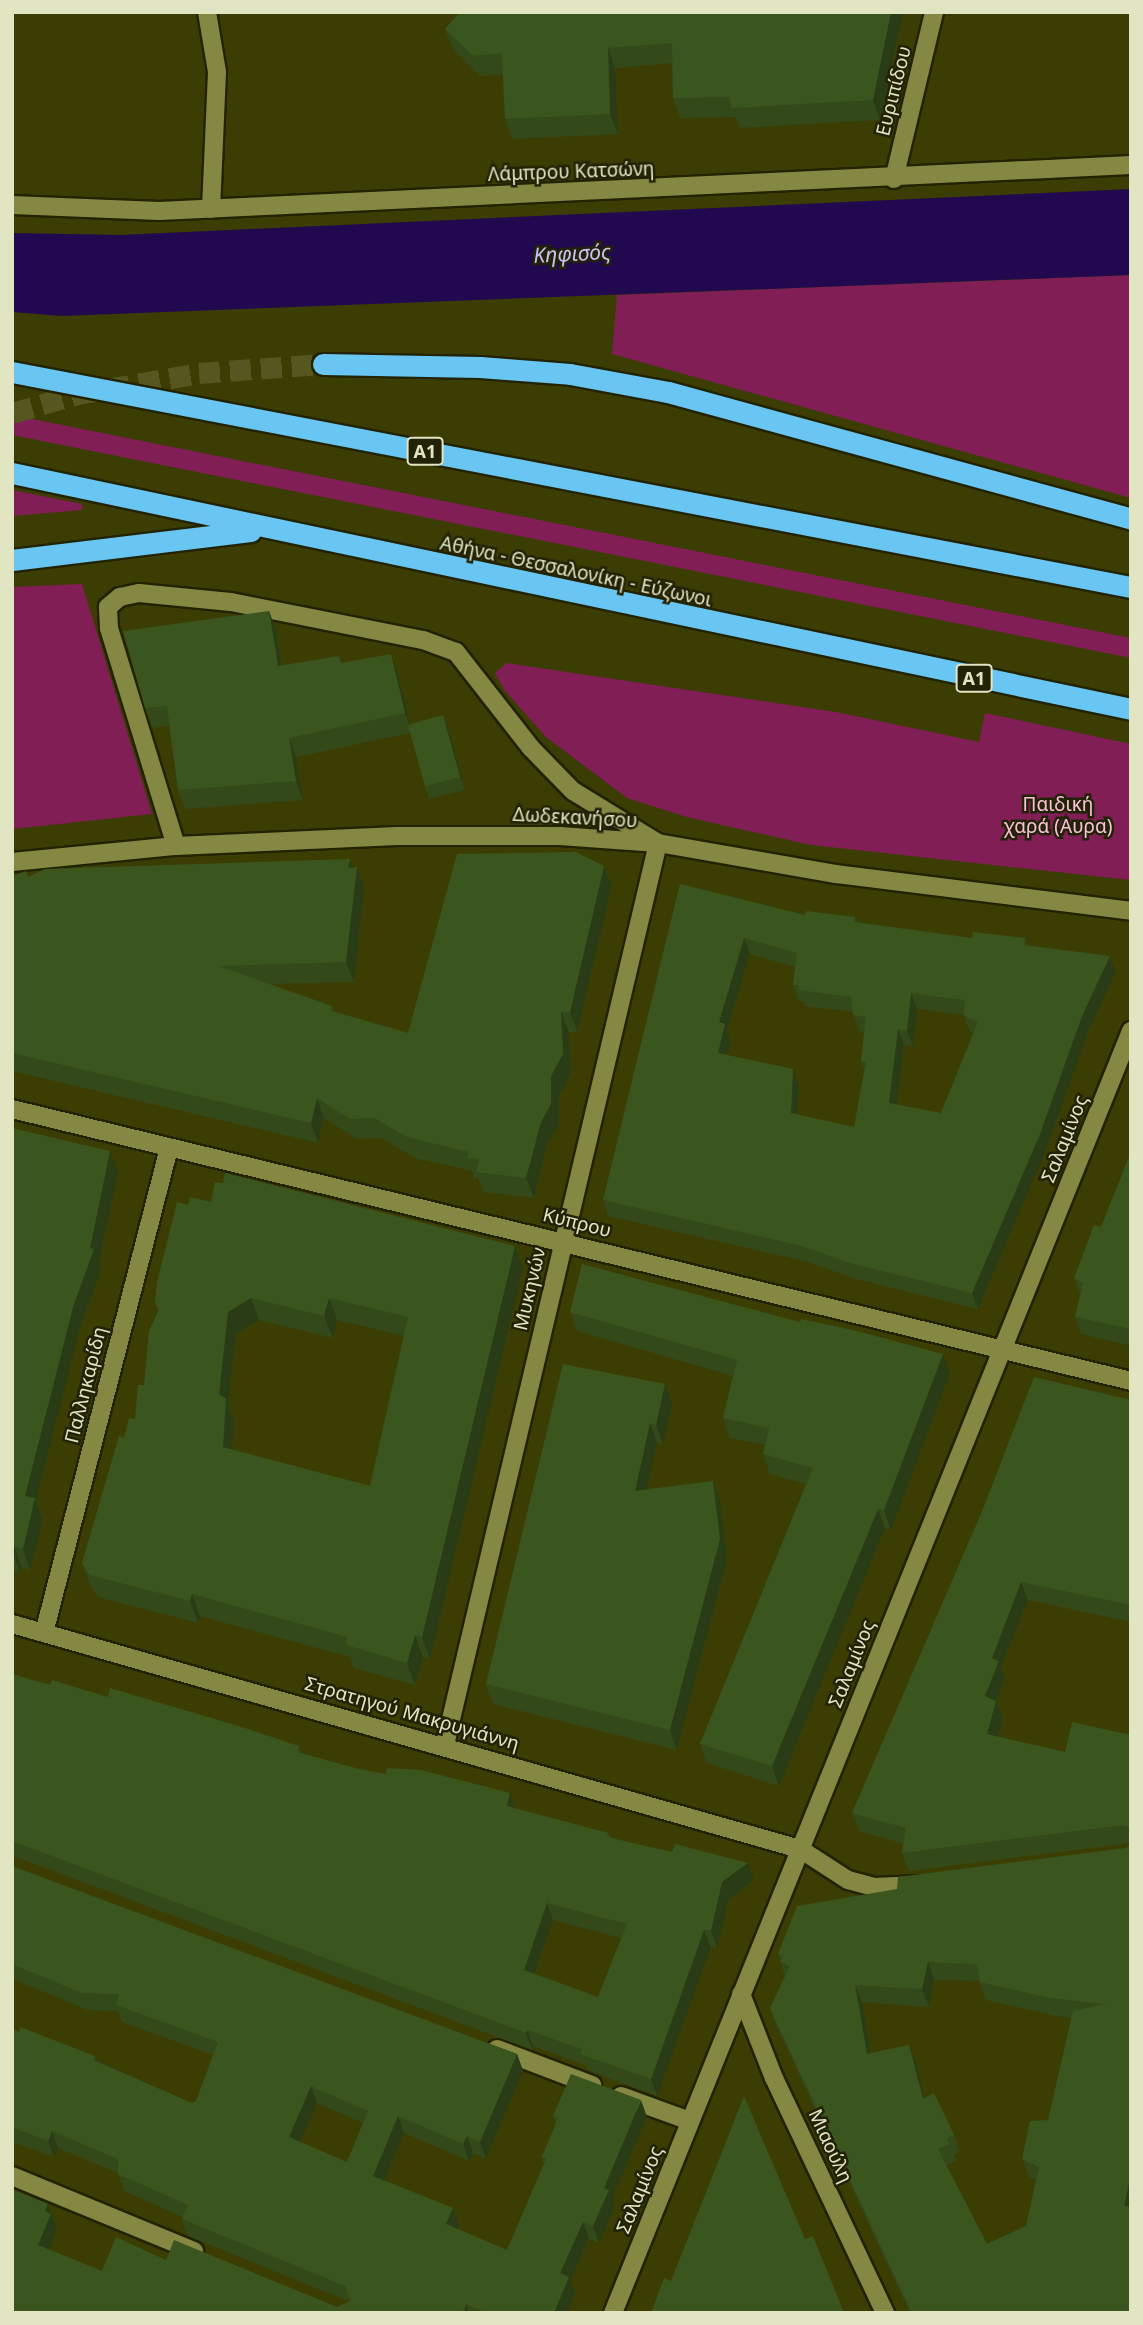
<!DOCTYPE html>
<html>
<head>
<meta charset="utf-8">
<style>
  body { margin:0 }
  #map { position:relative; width:1143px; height:2325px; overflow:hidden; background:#3c3d03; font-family:"Noto Sans",sans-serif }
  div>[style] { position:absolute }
  .green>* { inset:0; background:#801e55 }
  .water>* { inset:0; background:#22094f }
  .motorway-tunnel>* { height:21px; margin-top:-10.5px; transform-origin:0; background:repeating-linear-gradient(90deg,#555620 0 21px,transparent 0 31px) }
  .roads { filter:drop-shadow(2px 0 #222300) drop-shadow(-2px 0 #222300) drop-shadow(0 2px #222300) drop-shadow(0 -2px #222300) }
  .service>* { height:18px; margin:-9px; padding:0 9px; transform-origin:9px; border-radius:9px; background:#858843 }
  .minor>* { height:18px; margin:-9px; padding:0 9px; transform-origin:9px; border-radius:9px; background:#858843 }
  .tertiary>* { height:18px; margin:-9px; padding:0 9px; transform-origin:9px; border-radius:9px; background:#858843 }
  .motorway>* { height:21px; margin:-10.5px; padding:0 10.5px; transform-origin:10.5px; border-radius:10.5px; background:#69c5f1 }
  .wall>* { inset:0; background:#33491a }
  .shaded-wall>* { inset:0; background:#293c15 }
  .building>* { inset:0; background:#3b551e }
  span { translate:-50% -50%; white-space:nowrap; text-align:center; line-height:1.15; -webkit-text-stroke:5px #222306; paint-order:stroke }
  .shield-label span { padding:2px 5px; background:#222306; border:2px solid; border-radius:5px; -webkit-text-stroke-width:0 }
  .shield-label { font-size:18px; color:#e2e5c2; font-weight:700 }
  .street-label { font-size:19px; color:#e2e5c2 }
  .park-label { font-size:19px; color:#fac2da }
  .water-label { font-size:21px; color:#c9c2f4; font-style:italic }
  .frame { position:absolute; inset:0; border:14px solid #e2e5c2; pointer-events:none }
</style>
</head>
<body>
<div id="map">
  <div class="green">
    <i style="clip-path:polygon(1131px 275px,1131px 498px,612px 354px,617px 295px)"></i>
    <i style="clip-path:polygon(12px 415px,1131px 638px,1131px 658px,12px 435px)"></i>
    <i style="clip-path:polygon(12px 490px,82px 504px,82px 510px,12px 516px)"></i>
    <i style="clip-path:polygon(82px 584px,152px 814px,12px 829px,12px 587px)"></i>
    <i style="clip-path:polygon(506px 663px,836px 712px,979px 742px,985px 713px,1131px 744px,1131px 880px,811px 845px,687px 817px,627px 798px,546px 737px,505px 691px,495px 673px)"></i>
  </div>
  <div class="water">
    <i style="clip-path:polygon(1131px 189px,1131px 275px,61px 316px,12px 312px,12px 233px,121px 235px)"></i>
  </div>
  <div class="motorway-tunnel">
    <i style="left:12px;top:413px;width:69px;rotate:-16.1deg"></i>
    <i style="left:78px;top:394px;width:123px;rotate:-9.8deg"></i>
    <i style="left:199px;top:373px;width:124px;rotate:-4.2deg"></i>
  </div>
  <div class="roads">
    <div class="service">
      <i style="left:207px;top:12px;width:61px;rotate:80.5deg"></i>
      <i style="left:217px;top:72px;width:137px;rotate:92.5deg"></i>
    </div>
    <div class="minor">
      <i style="left:894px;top:179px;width:172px;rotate:-76.5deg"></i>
      <i style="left:176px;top:846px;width:228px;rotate:-107.1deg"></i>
      <i style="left:109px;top:628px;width:21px;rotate:-93deg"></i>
      <i style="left:108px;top:607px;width:16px;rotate:-40deg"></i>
      <i style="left:120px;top:597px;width:19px;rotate:-12deg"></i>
      <i style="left:139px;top:593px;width:92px;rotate:5.6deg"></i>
      <i style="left:231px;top:602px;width:196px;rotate:11.2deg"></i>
      <i style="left:423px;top:640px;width:35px;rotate:20deg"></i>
      <i style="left:456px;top:652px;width:122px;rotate:52deg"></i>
      <i style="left:531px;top:748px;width:60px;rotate:45.7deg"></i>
      <i style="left:573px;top:791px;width:100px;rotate:31.5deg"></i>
      <i style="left:658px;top:843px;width:927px;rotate:103.29deg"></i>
      <i style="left:12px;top:1109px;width:1152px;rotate:13.66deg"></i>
      <i style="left:44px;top:1633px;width:501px;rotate:-75.55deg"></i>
      <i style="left:800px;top:1849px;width:57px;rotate:32.9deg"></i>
      <i style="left:848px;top:1880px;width:27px;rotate:15deg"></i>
      <i style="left:874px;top:1887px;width:45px;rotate:-2.5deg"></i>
      <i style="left:497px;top:2049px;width:102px;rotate:20.8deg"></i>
      <i style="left:621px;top:2096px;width:73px;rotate:19.9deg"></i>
      <i style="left:12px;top:2176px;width:197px;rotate:22.4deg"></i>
    </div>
    <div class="tertiary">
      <i style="left:12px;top:205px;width:147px;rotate:2.3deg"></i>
      <i style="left:159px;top:211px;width:973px;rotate:-2.71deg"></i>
      <i style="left:12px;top:862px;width:165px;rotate:-5.6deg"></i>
      <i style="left:176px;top:846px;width:221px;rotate:-2.6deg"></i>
      <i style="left:397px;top:836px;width:163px"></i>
      <i style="left:560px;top:836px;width:98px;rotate:4.1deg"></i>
      <i style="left:658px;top:843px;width:181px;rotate:9.9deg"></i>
      <i style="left:836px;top:874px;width:297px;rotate:7.1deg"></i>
      <i style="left:12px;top:1624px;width:819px;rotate:15.94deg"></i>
      <i style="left:741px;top:1994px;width:90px;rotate:68.6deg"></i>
      <i style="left:774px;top:2078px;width:260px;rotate:64.7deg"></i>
      <i style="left:613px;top:2313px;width:1383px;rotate:-68deg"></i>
    </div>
    <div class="motorway">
      <i style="left:323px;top:364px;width:157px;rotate:1.1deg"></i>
      <i style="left:480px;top:367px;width:90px;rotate:4.4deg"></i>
      <i style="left:570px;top:374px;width:100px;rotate:10.4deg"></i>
      <i style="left:668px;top:392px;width:480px;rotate:15.3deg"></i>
      <i style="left:12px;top:372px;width:1139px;rotate:10.88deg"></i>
      <i style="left:12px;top:473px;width:1144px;rotate:11.91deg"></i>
      <i style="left:12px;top:560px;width:240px;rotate:-6.9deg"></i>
    </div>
  </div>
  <div class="wall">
    <i style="clip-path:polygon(460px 12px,903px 12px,880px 120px,740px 128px,736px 117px,680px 118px,673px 98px,672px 63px,615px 68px,618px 134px,512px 139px,505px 119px,503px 74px,480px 76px,453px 49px,445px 29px)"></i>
    <i style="clip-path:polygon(269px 611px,276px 631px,282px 666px,339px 656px,342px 663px,398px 673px,410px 724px,443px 715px,448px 728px,465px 790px,429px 799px,425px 786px,411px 733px,296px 757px,303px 800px,185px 809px,178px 790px,169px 726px,152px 728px,145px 708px)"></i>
    <i style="clip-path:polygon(604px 866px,612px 886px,577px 1032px,569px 1032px,571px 1074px,559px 1096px,559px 1125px,548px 1142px,534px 1198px,483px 1192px,478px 1178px,474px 1178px,472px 1171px,415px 1158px,381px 1138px,357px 1139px,324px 1118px,318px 1143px,12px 1071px,12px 876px,28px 877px,357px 867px,364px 887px,354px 982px,271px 984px,334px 1011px,408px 1033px)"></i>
    <i style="clip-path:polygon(evenodd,680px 884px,805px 915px,855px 917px,857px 922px,972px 938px,1025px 938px,1027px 946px,1110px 956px,1116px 972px,1088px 1032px,1046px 1150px,978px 1309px,856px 1279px,808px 1262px,608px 1216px,603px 1200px,680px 884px,750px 954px,795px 967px,793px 985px,799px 1001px,803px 1001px,805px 1006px,853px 1012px,859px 1031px,864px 1032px,861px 1061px,864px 1072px,854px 1127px,797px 1115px,799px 1085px,793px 1069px,727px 1055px,731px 1040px,727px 1030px,750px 954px,680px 884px,917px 1009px,964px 1015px,970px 1032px,973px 1033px,941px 1113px,897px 1105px,904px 1045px,913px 1047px,917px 1009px)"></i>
    <i style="clip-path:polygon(12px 1128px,118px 1172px,99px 1263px,101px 1270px,80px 1328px,36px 1502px,43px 1519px,30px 1570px,21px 1567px,20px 1573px,12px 1571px)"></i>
    <i style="clip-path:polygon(1131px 1152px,1131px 1346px,1081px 1334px,1075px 1317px,1080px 1296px,1074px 1278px,1101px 1227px)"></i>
    <i style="clip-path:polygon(evenodd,211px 1202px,515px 1246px,523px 1268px,430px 1659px,423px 1658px,415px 1685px,354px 1668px,350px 1657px,200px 1616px,198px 1623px,98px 1597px,90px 1585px,82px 1563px,124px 1438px,135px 1419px,144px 1385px,158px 1311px,155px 1303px,188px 1205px,211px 1202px,259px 1320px,333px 1338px,337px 1320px,404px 1336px,370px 1486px,232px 1450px,234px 1421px,228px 1404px,236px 1334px,259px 1320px)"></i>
    <i style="clip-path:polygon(570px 1312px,950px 1373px,891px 1530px,885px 1528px,779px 1786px,707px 1763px,700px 1744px,806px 1484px,770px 1474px,763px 1454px,765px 1445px,730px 1438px,723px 1418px,733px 1376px,577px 1331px)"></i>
    <i style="clip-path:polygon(563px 1364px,672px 1404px,663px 1444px,657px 1443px,647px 1489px,713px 1481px,720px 1501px,727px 1559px,677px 1750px,493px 1704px,486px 1684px)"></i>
    <i style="clip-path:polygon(1131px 1400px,1131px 1622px,1028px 1600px,1001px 1668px,1005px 1678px,996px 1701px,1003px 1719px,998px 1737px,1065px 1752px,1131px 1735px,1131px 1843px,909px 1871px,902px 1853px,904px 1844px,859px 1831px,852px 1813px)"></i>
    <i style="clip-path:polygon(evenodd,12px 1674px,50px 1685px,108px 1697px,299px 1746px,301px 1754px,608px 1833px,610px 1837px,754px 1880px,729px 1899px,717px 1948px,711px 1947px,657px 2096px,587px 2070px,585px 2065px,533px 2046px,532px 2050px,16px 1857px,12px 1859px,12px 1674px,553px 1920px,621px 1938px,598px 1997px,535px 1974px,553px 1920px)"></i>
    <i style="clip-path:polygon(evenodd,1126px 1848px,1131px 2313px,910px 2313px,776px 2025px,770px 2008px,785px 1976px,778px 1954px,1126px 1848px,934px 1980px,979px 1981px,986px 2000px,1057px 2016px,1072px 2018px,1048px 2120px,1022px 2159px,1029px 2177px,1036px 2180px,1026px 2226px,987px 2244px,946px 2165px,956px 2161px,954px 2155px,960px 2152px,954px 2135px,925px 2098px,916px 2063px,871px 2053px,862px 2002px,929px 2007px,934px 1980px)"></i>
    <i style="clip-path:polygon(evenodd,12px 1866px,517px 2054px,523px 2071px,486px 2159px,473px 2153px,469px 2161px,404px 2133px,384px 2181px,453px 2208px,459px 2225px,458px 2229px,507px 2250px,544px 2164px,542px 2157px,556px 2124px,553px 2116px,647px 2117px,612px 2199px,615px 2207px,599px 2243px,589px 2239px,570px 2281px,575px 2294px,567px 2313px,12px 2313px,48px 2204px,57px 2230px,49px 2249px,102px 2271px,166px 2260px,337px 2307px,350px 2302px,188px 2236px,182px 2219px,183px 2217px,124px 2191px,118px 2173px,58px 2148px,54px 2157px,12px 2142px,12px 2029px,95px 2056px,97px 2061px,192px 2103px,196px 2101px,213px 2055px,122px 2022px,118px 2011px,88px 2010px,12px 1979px,12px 1866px,317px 2103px,363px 2123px,347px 2162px,300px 2142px,317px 2103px)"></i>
  </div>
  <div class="shaded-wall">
    <i style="clip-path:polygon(891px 12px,903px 12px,880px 120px,873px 100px)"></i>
    <i style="clip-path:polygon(608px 48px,615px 68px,618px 134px,610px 114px)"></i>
    <i style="clip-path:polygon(269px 611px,276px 631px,285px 686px,278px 666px)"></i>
    <i style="clip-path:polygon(391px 654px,398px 673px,412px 732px,405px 713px)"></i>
    <i style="clip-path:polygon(443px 715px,448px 728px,465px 790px,460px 777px)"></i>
    <i style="clip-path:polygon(289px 738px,296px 757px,303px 800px,296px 781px)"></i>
    <i style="clip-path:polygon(350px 859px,356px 877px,357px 867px,364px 887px,354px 982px,346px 962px,348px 868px)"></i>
    <i style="clip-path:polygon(604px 866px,612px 886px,577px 1032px,570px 1012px)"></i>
    <i style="clip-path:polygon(744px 938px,750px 954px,727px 1030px,731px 1040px,724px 1069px,718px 1053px,719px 1022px)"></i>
    <i style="clip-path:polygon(1110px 956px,1116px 972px,1088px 1032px,1046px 1150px,978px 1309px,972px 1293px,1082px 1016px)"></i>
    <i style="clip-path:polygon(911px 993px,917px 1009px,913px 1047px,907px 1031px)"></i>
    <i style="clip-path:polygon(561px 1012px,569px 1032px,571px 1074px,559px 1096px,559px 1125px,548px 1142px,534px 1198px,526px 1178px,551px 1076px)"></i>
    <i style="clip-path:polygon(898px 1029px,904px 1045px,895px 1119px,889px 1103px)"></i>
    <i style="clip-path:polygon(793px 1069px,799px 1085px,797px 1129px,791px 1113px)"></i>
    <i style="clip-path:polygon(317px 1098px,324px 1118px,318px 1143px,311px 1123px)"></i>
    <i style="clip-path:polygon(110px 1151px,118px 1172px,99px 1263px,101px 1270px,80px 1328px,36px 1502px,43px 1519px,30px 1570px,23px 1549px,25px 1496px,73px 1307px,90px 1248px)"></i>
    <i style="clip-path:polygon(515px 1246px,523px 1268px,430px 1659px,422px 1637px)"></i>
    <i style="clip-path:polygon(251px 1298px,259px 1320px,236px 1334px,228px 1404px,234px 1421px,231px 1469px,223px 1447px,219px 1394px,228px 1312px)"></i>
    <i style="clip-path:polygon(329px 1298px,337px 1320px,333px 1338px,324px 1316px)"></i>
    <i style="clip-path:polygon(943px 1354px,950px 1373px,891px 1530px,884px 1510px)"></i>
    <i style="clip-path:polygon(665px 1384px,672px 1404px,663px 1444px,656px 1425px)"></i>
    <i style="clip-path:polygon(650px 1423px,657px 1443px,642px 1511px,635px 1491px)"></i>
    <i style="clip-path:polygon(713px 1481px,720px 1501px,727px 1559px,677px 1750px,670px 1730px)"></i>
    <i style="clip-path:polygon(878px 1509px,885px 1528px,779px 1786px,772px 1766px)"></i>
    <i style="clip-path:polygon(14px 1546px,21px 1567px,20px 1573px,13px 1552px)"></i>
    <i style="clip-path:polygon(1021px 1582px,1028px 1600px,1001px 1668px,1005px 1678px,996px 1701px,1003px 1719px,993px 1752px,987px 1734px,985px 1696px,992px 1658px)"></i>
    <i style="clip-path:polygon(192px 1594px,200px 1616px,198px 1623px,190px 1601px)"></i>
    <i style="clip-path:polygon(415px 1635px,423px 1658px,415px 1685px,407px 1663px)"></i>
    <i style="clip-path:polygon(510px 1793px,516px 1810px,507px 1806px)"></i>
    <i style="clip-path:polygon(748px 1863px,754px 1880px,729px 1899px,717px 1948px,711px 1931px,722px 1882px)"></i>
    <i style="clip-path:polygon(547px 1903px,553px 1920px,530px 1987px,524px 1970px)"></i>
    <i style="clip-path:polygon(704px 1930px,711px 1947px,657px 2096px,651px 2079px)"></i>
    <i style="clip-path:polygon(928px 1962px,934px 1980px,929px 2007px,922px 1989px)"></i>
    <i style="clip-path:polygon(855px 1985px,862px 2002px,874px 2072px,867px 2054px)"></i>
    <i style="clip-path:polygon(527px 2030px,533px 2046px,532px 2050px,526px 2033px)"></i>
    <i style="clip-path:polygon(909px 2045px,916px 2063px,929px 2116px,923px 2099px)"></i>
    <i style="clip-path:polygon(517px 2054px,523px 2071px,486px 2159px,480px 2142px)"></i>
    <i style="clip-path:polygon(311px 2086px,317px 2103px,295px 2154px,289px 2137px)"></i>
    <i style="clip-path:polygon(641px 2100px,647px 2117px,612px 2199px,615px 2207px,599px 2243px,593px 2226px,604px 2188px)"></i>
    <i style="clip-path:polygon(398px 2116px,404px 2133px,379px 2193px,373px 2176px)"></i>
    <i style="clip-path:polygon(52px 2131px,58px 2148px,54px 2157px,48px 2141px)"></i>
    <i style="clip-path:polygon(467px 2136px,473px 2153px,469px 2161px,463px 2144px)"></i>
    <i style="clip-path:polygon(1131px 2174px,1131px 2221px,1124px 2206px)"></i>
    <i style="clip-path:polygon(48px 2204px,57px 2230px,44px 2261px,38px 2245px,45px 2211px)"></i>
    <i style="clip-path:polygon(453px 2208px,459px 2225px,452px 2240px,446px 2224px)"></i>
    <i style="clip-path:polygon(583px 2222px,589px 2239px,570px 2281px,575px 2294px,567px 2313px,554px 2313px,560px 2273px)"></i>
    <i style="clip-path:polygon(466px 2304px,469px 2313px,463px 2313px)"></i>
  </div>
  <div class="building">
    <i style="clip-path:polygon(460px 12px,891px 12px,873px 100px,732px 108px,729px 97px,673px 98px,672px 43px,608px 48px,610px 114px,505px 119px,502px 53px,473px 56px,445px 29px)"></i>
    <i style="clip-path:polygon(269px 611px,278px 666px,339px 656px,341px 663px,391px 654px,405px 713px,289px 738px,296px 781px,178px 790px,167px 706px,145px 708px,123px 631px)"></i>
    <i style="clip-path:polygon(443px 715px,460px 777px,425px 786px,408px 725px)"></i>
    <i style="clip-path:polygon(576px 852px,604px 866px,570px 1012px,561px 1012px,563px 1054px,551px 1076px,551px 1104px,541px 1122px,526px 1178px,476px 1172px,479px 1159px,467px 1158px,469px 1152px,407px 1137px,374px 1118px,350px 1119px,317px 1098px,311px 1123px,12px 1053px,12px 876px,26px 871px,28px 877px,45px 869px,350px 859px,348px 868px,357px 867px,346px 962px,218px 966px,332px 1006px,331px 1011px,408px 1033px,457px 854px)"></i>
    <i style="clip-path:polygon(evenodd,680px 884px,805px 915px,806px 911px,855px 917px,854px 922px,972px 938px,973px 932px,1025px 938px,1024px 945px,1110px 956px,1082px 1016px,1040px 1134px,972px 1293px,850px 1263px,802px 1246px,603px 1200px,680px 884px,744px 938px,797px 953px,793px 985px,799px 985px,799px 990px,851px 997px,853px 1015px,866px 1017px,861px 1061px,866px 1062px,854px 1127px,791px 1113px,793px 1069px,718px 1053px,725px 1024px,719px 1022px,744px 938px,680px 884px,911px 993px,965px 1000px,964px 1016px,978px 1022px,941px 1113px,889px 1103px,898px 1029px,907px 1031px,911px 993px)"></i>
    <i style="clip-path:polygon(12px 1128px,110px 1151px,90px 1248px,94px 1249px,73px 1307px,25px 1496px,35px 1498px,23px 1549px,14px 1546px,13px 1552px)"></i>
    <i style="clip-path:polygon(1131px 1152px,1131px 1329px,1075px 1317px,1083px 1284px,1074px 1278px,1094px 1225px,1101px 1227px)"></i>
    <i style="clip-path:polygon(evenodd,225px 1173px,515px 1246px,422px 1637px,415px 1635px,407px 1663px,346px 1645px,347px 1637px,192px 1594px,190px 1601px,90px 1575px,82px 1563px,119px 1436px,124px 1438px,129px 1418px,135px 1419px,138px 1385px,144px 1385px,149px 1331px,159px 1309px,155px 1303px,157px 1282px,177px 1202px,188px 1205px,190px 1197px,211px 1202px,215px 1182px,223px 1183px,225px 1173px,251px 1298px,324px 1316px,329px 1298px,408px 1317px,370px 1486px,223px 1447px,226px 1399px,219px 1394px,228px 1312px,251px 1298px)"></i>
    <i style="clip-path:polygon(582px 1264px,800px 1322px,801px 1319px,853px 1330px,943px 1354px,884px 1510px,878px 1509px,772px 1766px,700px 1744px,813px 1468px,763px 1454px,769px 1428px,723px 1418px,737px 1360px,570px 1312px)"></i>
    <i style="clip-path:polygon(563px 1364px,665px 1384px,656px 1425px,650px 1423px,635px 1491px,713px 1481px,720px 1539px,670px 1730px,486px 1684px)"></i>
    <i style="clip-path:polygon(1034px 1377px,1131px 1400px,1131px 1605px,1021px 1582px,992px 1658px,999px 1661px,985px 1696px,996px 1701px,987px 1734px,1065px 1752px,1072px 1722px,1131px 1735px,1131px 1828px,1123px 1825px,902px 1853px,906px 1828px,852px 1813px,983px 1509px)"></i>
    <i style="clip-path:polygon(evenodd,12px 1674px,50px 1685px,52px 1680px,108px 1697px,110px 1688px,245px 1728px,299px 1746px,297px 1752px,359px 1769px,386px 1774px,387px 1768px,421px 1770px,510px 1793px,507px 1806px,608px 1833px,607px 1837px,672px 1852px,675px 1844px,748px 1863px,722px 1882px,711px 1931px,704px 1930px,651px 2079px,580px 2054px,582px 2049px,527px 2030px,526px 2033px,12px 1841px,12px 1674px,547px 1903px,627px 1924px,598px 1997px,524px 1970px,547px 1903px)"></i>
    <i style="clip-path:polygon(evenodd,1131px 1844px,1131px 2174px,1124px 2206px,1131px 2207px,1131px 2313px,912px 2313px,770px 2008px,790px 1966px,780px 1962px,783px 1956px,778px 1954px,797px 1906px,897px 1889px,898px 1877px,1126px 1848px,1131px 1844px,928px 1962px,977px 1964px,980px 1982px,1050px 1998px,1106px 2004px,1073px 2011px,1048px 2120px,1030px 2121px,1022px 2159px,1039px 2167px,1026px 2226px,987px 2244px,938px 2149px,949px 2144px,947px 2138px,954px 2135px,934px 2093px,923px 2099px,909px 2045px,867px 2054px,855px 1985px,922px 1989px,928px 1962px)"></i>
    <i style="clip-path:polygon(evenodd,12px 1866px,517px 2054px,480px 2142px,467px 2136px,463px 2144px,398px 2116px,373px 2176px,453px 2208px,446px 2224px,507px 2250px,546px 2159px,542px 2157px,558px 2118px,553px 2116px,571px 2074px,641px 2100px,604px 2188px,609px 2190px,593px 2226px,583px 2222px,560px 2273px,569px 2277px,554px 2313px,507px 2313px,503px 2311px,503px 2313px,486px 2313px,466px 2304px,463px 2313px,12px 2313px,12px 2189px,48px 2204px,45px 2211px,51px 2214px,38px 2245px,102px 2271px,116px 2237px,166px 2260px,174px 2240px,337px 2307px,351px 2301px,345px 2286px,182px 2219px,188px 2205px,118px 2174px,118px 2159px,52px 2131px,48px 2141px,12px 2127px,12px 2029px,19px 2032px,20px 2027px,95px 2056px,93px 2060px,192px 2103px,196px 2101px,218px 2042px,116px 2005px,119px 1994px,82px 1993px,12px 1964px,12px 1866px,311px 2086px,368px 2111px,347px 2162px,289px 2137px,311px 2086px)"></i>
    <i style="clip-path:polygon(744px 2096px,805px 2239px,813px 2236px,844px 2313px,651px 2313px,664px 2278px,671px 2281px)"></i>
  </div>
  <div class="shield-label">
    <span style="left:425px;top:451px">Α1</span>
    <span style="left:974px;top:678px">Α1</span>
  </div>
  <div class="street-label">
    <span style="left:894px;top:91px;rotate:-76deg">Ευριπίδου</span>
    <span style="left:571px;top:172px;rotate:-2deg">Λάμπρου Κατσώνη</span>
    <span style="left:576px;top:572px;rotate:12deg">Αθήνα - Θεσσαλονίκη - Εύζωνοι</span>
    <span style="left:575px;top:818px;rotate:3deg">Δωδεκανήσου</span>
    <span style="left:1065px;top:1139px;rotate:-68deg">Σαλαμίνος</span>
    <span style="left:577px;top:1223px;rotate:14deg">Κύπρου</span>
    <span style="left:530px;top:1289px;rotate:-77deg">Μυκηνών</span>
    <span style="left:86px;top:1385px;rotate:-76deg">Παλληκαρίδη</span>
    <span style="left:852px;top:1664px;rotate:-68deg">Σαλαμίνος</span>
    <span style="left:412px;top:1714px;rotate:16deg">Στρατηγού Μακρυγιάννη</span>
    <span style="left:830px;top:2146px;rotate:65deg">Μιαούλη</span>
    <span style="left:640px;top:2190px;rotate:-68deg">Σαλαμίνος</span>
  </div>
  <div class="park-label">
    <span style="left:1058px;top:816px">Παιδική<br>χαρά (Αυρα)</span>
  </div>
  <div class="water-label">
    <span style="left:572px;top:253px;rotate:-3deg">Κηφισός</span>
  </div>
  <div class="frame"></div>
</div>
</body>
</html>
